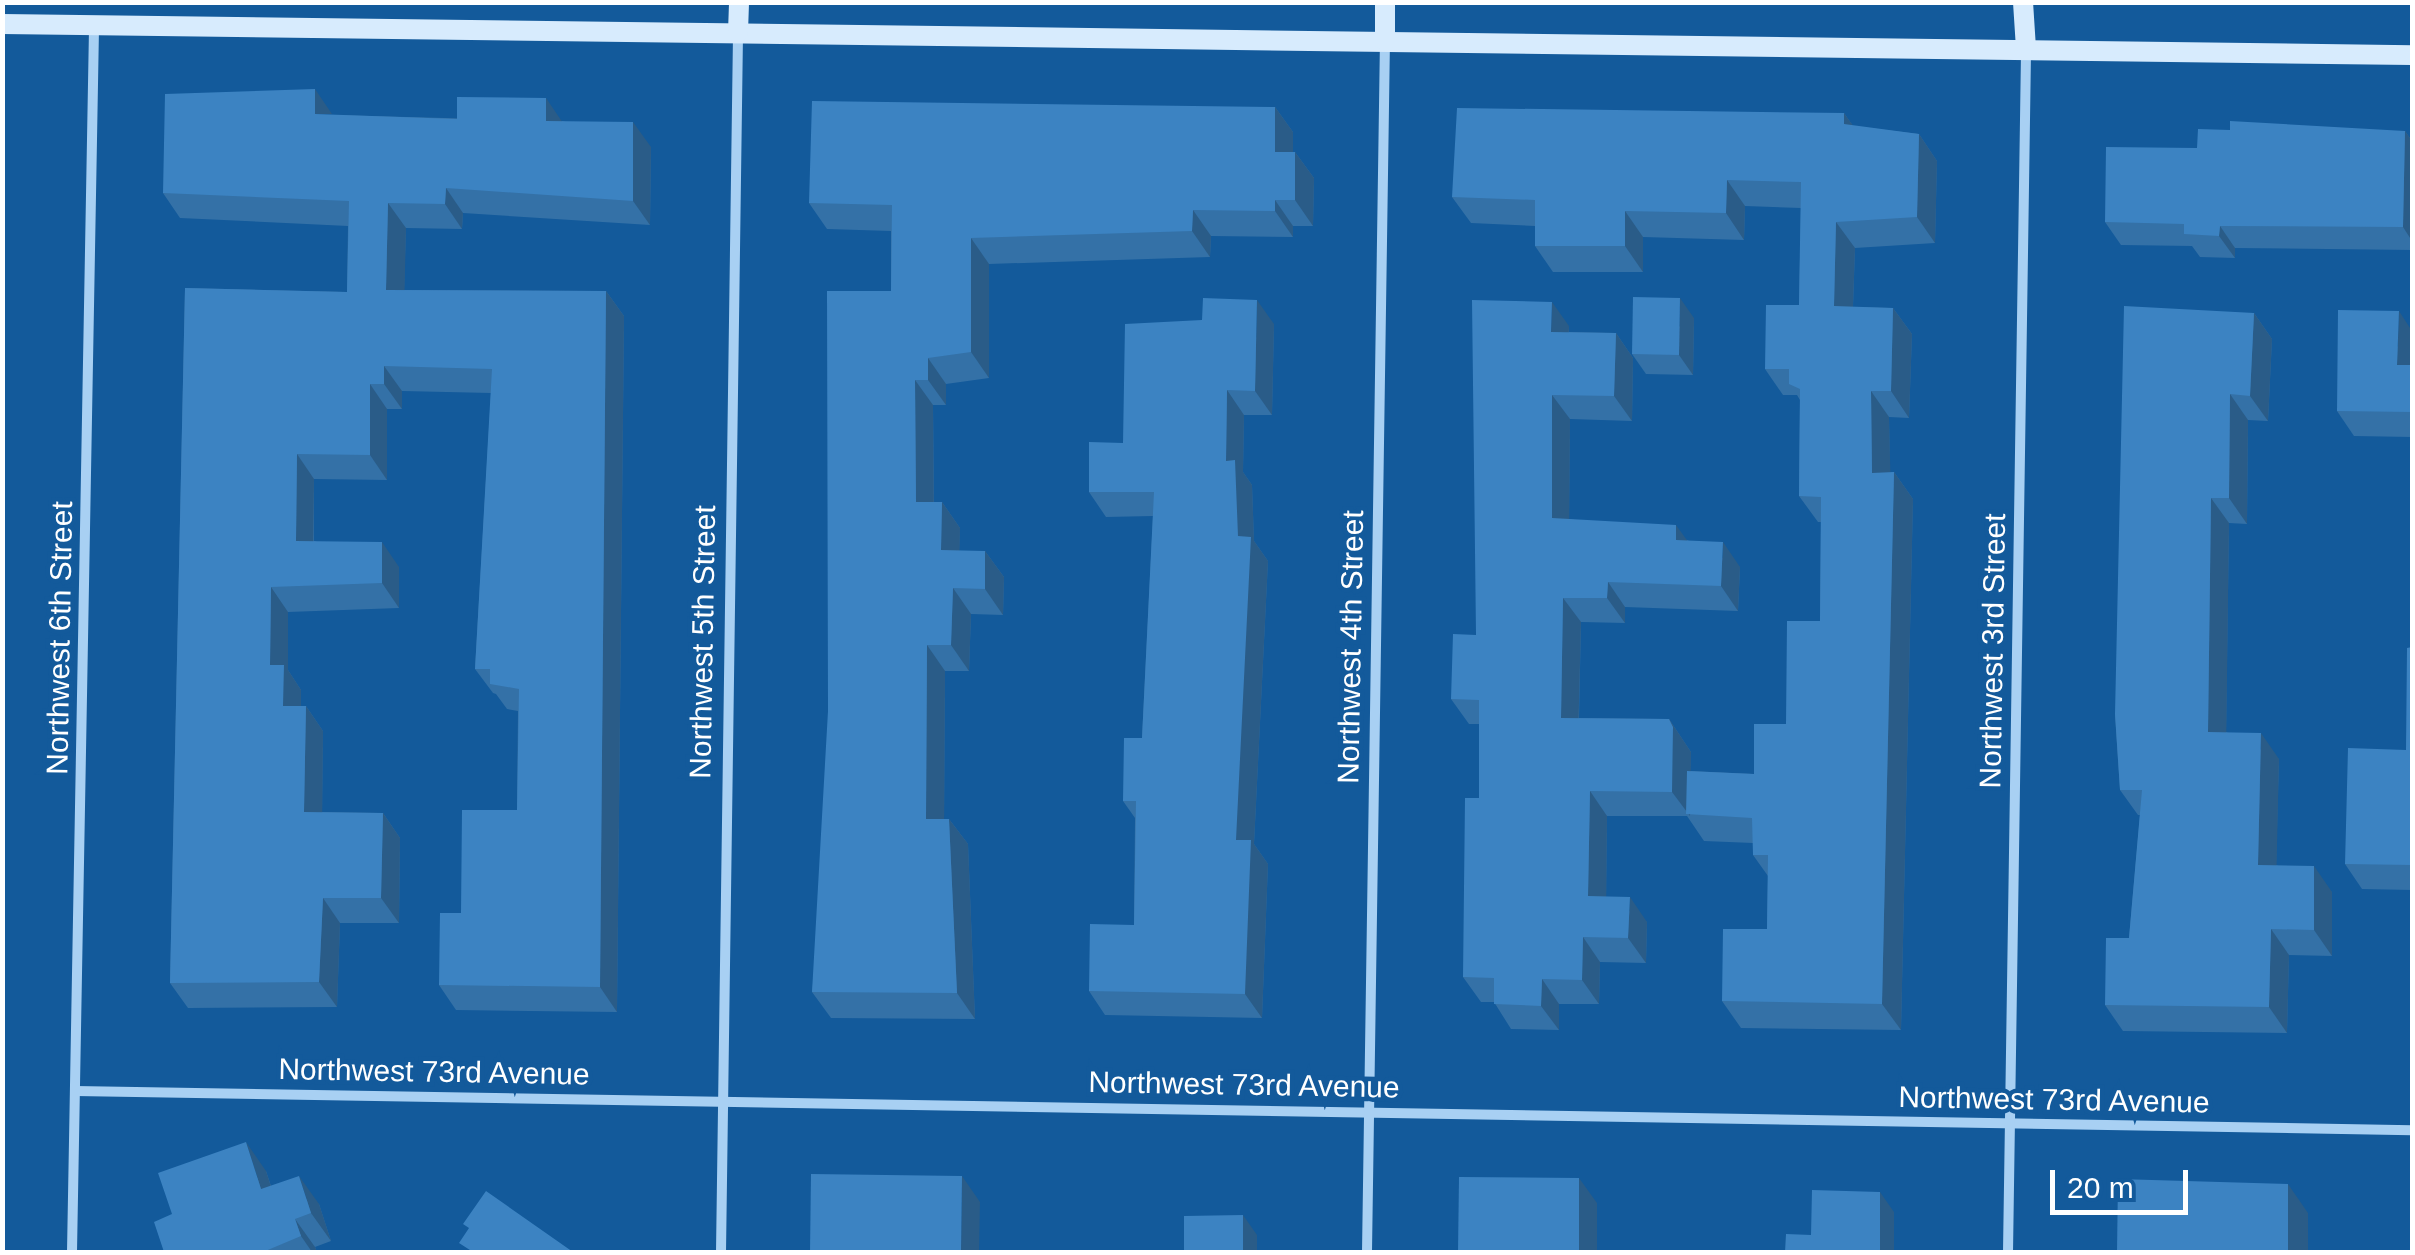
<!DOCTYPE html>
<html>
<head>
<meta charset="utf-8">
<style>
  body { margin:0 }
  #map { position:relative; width:2415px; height:1255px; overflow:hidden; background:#135a9b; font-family:Helvetica,sans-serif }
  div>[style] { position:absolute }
  .street>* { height:10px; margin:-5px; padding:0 5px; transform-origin:5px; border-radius:5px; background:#a8d0f3 }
  .secondary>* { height:20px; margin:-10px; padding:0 10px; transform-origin:10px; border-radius:10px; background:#d7ebfd }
  .wall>* { inset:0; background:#3471a7 }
  .shaded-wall>* { inset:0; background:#2a5c88 }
  .building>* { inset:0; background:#3c83c2 }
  span { translate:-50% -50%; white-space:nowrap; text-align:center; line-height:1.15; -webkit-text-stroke:9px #135a9b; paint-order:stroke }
  .street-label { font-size:30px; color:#fff }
  .frame { position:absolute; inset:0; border:5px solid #fff; pointer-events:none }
  .scale { position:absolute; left:2050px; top:1170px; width:138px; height:45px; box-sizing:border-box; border:5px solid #fff; border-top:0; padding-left:12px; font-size:30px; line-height:35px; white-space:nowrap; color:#fff; -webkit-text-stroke:8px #135a9b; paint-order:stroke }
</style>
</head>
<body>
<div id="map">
  <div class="street">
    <i style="left:75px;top:1091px;width:2337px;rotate:0.96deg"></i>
    <i style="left:72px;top:1252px;width:1227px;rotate:-88.97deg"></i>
    <i style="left:721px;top:1252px;width:1219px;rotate:-89.2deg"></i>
    <i style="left:1367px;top:1252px;width:1210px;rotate:-89.15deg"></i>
    <i style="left:2008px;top:1252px;width:1202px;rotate:-89.14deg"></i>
  </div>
  <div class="secondary">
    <i style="left:2023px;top:2px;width:47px;rotate:86.3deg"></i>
    <i style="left:2px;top:24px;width:2410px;rotate:0.74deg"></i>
    <i style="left:738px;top:32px;width:30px;rotate:-88deg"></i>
    <i style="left:1385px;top:41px;width:39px;rotate:-90deg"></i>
  </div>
  <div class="wall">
    <i style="clip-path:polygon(1275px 107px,1293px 132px,1293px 152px,1295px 152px,1314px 178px,1313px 226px,1293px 226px,1293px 237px,1211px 236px,1210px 257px,989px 264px,989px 378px,946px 384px,946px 405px,933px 405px,934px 502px,942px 502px,960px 528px,959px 551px,985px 551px,1004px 577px,1003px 615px,971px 614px,969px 671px,945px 671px,944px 819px,949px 819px,968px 844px,975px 1019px,831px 1018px,812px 992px,891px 291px,891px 231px,827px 229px,809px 203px)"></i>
    <i style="clip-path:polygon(1844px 113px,1853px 126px,1919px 134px,1937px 161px,1935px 243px,1855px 248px,1853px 307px,1893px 308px,1912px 334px,1909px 418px,1889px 417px,1890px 473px,1894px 472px,1913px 499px,1901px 1030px,1741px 1028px,1722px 1001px,1767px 929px,1768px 876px,1753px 855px,1753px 843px,1704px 841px,1687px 816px,1607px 816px,1606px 897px,1647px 922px,1646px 963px,1600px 962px,1599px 1004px,1559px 1004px,1559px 1030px,1511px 1029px,1494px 1002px,1481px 1002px,1463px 977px,1479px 798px,1479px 724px,1469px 724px,1451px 699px,1476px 635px,1569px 326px,1569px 332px,1616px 333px,1633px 358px,1632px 421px,1570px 419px,1569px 519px,1687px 540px,1740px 567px,1738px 611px,1625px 607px,1625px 623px,1581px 622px,1579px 718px,1669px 719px,1691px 752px,1690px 771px,1754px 774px,1786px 724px,1820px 621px,1821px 522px,1818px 522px,1799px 496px,1800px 400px,1797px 395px,1783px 395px,1765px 369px,1799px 305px,1801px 208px,1745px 206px,1744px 240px,1643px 237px,1643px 272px,1553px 272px,1535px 246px,1535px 226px,1471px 223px,1452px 197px)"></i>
    <i style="clip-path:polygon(332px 115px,562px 121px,651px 147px,650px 225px,463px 213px,462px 229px,406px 228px,404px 290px,606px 291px,624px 316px,617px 1012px,456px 1010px,439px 985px,461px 913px,517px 810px,518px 711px,507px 709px,496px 694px,493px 693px,475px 669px,491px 393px,402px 391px,402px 409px,387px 409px,387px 480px,314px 479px,314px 541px,399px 567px,399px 608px,288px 612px,288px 670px,301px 690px,301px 706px,306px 706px,323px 731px,322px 812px,383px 813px,400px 838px,399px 923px,340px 923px,337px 1007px,188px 1008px,170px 983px,185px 288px,347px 292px,348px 226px,180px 218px,163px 193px)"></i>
    <i style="clip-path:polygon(2405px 131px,2412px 141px,2412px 250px,2235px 248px,2235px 258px,2200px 257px,2192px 246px,2121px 245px,2105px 222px,2197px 148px)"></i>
    <i style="clip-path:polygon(2254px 313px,2272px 339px,2268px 421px,2248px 420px,2247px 524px,2229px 523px,2226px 732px,2279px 759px,2276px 865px,2332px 892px,2332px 956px,2289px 955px,2287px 1033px,2123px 1031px,2105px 1005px,2129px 938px,2140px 815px,2138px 815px,2120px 790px,2115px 714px)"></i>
    <i style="clip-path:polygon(1694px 318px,1693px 375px,1646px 374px,1632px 354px)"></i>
    <i style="clip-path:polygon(1274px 324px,1272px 415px,1244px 415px,1243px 472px,1252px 485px,1254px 541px,1268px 561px,1254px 844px,1268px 864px,1262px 1018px,1105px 1015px,1089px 991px,1134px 925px,1135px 818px,1123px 801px,1142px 738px,1153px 516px,1106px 517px,1089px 492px,1123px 443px)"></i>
    <i style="clip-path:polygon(2412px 331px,2412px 437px,2354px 436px,2337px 411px)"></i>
    <i style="clip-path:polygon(2412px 647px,2412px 890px,2362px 889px,2345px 864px,2406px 750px)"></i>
    <i style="clip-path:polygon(266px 1171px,271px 1186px,319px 1204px,331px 1241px,315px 1247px,317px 1252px,164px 1252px)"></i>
  </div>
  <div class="shaded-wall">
    <i style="clip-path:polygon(315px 89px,332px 114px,315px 114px)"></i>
    <i style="clip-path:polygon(546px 98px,563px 123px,546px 121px)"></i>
    <i style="clip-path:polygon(1275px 107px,1293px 132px,1293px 178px,1275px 152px)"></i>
    <i style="clip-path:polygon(1844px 113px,1863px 140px,1844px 124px)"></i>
    <i style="clip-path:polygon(633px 122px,651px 147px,650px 225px,633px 201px)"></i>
    <i style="clip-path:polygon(2405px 131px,2412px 141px,2412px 241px,2403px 227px)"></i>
    <i style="clip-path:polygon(1919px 134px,1937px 161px,1935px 243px,1917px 217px)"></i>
    <i style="clip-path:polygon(1295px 152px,1314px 178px,1313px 226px,1295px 200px)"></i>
    <i style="clip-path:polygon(1727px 180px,1745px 206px,1744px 240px,1726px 213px)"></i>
    <i style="clip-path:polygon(446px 188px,463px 213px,462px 229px,445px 204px)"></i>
    <i style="clip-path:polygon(1275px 200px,1293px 226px,1293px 237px,1275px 211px)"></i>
    <i style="clip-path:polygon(388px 203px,406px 228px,404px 315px,386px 290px)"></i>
    <i style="clip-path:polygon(1193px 210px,1211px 236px,1210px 257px,1192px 231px)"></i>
    <i style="clip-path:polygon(1625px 211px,1643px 237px,1643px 272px,1625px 246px)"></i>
    <i style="clip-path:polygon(1836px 222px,1855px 248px,1852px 333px,1834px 306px)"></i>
    <i style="clip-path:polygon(2220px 226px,2235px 248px,2235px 258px,2219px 236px)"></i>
    <i style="clip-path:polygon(971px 238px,989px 264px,989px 378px,971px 352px)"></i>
    <i style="clip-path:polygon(606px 291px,624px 316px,617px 1012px,600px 987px)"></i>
    <i style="clip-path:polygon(1680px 298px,1694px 318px,1693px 375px,1679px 355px)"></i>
    <i style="clip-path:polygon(1257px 300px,1274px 324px,1272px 415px,1255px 391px)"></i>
    <i style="clip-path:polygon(1552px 302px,1569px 326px,1568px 356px,1551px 332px)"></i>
    <i style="clip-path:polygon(1893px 308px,1912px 334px,1909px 418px,1891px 391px)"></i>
    <i style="clip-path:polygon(2399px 311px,2412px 331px,2412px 387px,2397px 365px)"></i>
    <i style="clip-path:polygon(2254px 313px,2272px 339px,2268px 421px,2250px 396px)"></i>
    <i style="clip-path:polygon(1616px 333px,1633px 358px,1632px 421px,1614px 396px)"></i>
    <i style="clip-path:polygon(928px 358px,946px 384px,946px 405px,928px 380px)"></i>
    <i style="clip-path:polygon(384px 366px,402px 391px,402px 409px,384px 384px)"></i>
    <i style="clip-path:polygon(915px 380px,933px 405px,934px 528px,916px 502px)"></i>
    <i style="clip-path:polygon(370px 384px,387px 409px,387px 480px,370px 455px)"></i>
    <i style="clip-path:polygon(1227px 390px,1244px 415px,1243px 472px,1252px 485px,1254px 541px,1268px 561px,1254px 844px,1268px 864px,1262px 1018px,1245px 994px,1236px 840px,1226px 461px)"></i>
    <i style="clip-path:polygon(1871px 391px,1889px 417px,1891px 499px,1872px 473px)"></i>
    <i style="clip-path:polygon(2230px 394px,2248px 420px,2247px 524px,2229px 498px)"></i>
    <i style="clip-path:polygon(1552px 395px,1570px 419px,1569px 543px,1552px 518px)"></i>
    <i style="clip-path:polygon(297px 454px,314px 479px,313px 566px,296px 541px)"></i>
    <i style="clip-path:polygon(1894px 472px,1913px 499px,1901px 1030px,1882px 1004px)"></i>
    <i style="clip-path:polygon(2211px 498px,2229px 523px,2226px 758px,2208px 732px)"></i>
    <i style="clip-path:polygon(942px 502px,960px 528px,959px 576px,941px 550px)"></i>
    <i style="clip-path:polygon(1676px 525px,1694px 550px,1676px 540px)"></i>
    <i style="clip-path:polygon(382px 542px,399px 567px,399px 608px,382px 583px)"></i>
    <i style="clip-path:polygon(1723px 542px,1740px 567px,1738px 611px,1721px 586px)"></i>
    <i style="clip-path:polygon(985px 551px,1004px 577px,1003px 615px,985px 589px)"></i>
    <i style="clip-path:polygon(1608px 582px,1625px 607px,1625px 623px,1607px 598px)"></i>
    <i style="clip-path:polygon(271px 587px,288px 612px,288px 670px,301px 690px,301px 731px,283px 706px,270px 665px)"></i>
    <i style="clip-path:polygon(953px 588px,971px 614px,969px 671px,951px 645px)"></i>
    <i style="clip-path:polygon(1563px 598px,1581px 622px,1578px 742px,1561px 718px)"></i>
    <i style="clip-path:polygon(927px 645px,945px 671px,944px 844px,926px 819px)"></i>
    <i style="clip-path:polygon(306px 706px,323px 731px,322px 837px,304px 812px)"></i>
    <i style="clip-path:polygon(1669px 719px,1691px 752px,1690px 816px,1672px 792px)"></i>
    <i style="clip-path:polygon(2261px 733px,2279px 759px,2276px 891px,2258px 865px)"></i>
    <i style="clip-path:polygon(1590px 791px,1607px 816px,1606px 921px,1588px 896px)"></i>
    <i style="clip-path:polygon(383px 813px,400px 838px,399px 923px,381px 898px)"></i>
    <i style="clip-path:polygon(949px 819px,968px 844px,975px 1019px,957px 993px)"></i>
    <i style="clip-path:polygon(2314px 866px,2332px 892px,2332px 956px,2314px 930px)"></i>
    <i style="clip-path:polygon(1630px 897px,1647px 922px,1646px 963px,1628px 938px)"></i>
    <i style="clip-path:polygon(323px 898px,340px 923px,337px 1007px,319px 982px)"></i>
    <i style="clip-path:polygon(2271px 929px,2289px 955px,2287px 1033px,2269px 1007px)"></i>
    <i style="clip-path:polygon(1583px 937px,1600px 962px,1599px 1004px,1582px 980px)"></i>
    <i style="clip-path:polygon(1542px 979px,1559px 1004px,1559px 1030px,1541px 1006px)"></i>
    <i style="clip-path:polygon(246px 1142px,266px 1171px,281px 1218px,261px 1189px)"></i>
    <i style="clip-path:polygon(299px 1176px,319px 1204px,331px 1241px,311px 1213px)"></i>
    <i style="clip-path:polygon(962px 1176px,980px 1202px,979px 1252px,961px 1252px)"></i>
    <i style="clip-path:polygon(1579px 1178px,1597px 1203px,1597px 1252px,1579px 1252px)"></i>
    <i style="clip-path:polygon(2288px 1184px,2308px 1213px,2308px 1252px,2288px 1252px)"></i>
    <i style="clip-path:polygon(1880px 1192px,1894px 1212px,1894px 1252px,1880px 1252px)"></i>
    <i style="clip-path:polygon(1243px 1215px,1257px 1235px,1257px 1252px,1243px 1252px)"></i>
    <i style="clip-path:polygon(295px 1219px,315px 1247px,317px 1252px,312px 1252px,301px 1236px)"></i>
  </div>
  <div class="building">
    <i style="clip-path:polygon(315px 89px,315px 114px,457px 119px,457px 97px,546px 98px,546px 121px,633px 122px,633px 201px,446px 188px,445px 204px,388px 203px,386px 290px,606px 291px,600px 987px,439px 985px,440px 913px,461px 913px,462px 810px,517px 810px,519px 689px,490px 684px,490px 669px,475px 669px,492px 369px,384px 366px,384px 384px,370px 384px,370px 455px,297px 454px,296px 541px,382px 542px,382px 583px,271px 587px,270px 665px,284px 665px,283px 706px,306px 706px,304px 812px,383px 813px,381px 898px,323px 898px,319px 982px,170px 983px,185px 288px,347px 292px,349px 201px,163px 193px,165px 94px)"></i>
    <i style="clip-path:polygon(812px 101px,1275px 107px,1275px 152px,1295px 152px,1295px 200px,1275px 200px,1275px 211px,1193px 210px,1192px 231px,971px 238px,971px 352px,928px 358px,928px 380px,915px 380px,916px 502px,942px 502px,941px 550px,985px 551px,985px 589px,953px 588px,951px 645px,927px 645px,926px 819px,949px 819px,957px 993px,812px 992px,828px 711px,827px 291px,891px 291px,892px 205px,809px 203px)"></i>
    <i style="clip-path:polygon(1457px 108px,1844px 113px,1844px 124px,1919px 134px,1917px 217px,1836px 222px,1834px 306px,1893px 308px,1891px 391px,1871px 391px,1872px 473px,1894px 472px,1882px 1004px,1722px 1001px,1723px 929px,1767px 929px,1768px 855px,1753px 855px,1752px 818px,1686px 814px,1687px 771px,1754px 774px,1754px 724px,1786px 724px,1787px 621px,1820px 621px,1821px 497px,1799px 496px,1800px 389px,1789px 384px,1789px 369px,1765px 369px,1766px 305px,1799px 305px,1801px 182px,1727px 180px,1726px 213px,1625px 211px,1625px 246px,1535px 246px,1535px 200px,1452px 197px)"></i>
    <i style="clip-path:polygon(2230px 121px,2405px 131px,2403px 227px,2220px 226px,2219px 236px,2184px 234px,2184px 224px,2105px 222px,2106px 147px,2197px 148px,2198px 129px,2230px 130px)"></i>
    <i style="clip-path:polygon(1633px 297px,1680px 298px,1679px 355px,1632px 354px)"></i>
    <i style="clip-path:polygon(1203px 298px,1257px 300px,1255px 391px,1227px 390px,1226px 461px,1235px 460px,1238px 536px,1251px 537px,1236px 840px,1251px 840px,1245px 994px,1089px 991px,1090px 924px,1134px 925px,1136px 801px,1123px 801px,1124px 738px,1142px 738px,1154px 492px,1089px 492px,1089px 442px,1123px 443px,1125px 324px,1202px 320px)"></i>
    <i style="clip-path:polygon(1472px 300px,1552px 302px,1551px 332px,1616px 333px,1614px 396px,1552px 395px,1552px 518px,1676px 525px,1676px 540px,1723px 542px,1721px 586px,1608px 582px,1607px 598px,1563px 598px,1561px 718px,1669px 719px,1673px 727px,1672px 792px,1590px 791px,1588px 896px,1630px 897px,1628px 938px,1583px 937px,1582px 980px,1542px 979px,1541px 1006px,1494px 1004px,1494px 978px,1463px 977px,1465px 798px,1479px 798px,1479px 700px,1451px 699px,1453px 634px,1476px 635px)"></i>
    <i style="clip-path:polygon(2124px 306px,2254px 313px,2250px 396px,2230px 394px,2229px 498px,2211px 498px,2208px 732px,2261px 733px,2258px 865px,2314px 866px,2314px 930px,2271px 929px,2269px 1007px,2105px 1005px,2106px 938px,2129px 938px,2142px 790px,2120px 790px,2115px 714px)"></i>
    <i style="clip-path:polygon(2338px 310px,2399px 311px,2397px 365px,2412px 365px,2412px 412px,2337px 411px)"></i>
    <i style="clip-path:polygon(2412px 647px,2412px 865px,2345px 864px,2348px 748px,2406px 750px,2407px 648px)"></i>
    <i style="clip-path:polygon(246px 1142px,261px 1189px,299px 1176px,311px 1213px,295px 1219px,301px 1236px,263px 1252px,164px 1252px,154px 1222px,172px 1214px,158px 1173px)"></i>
    <i style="clip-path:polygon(811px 1174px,962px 1176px,961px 1252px,810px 1252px)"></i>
    <i style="clip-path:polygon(1459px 1177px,1579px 1178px,1579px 1252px,1458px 1252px)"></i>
    <i style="clip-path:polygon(2118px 1179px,2288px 1184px,2288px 1252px,2117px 1252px)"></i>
    <i style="clip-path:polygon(1812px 1190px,1880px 1192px,1880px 1252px,1785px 1252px,1786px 1234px,1811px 1235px)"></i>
    <i style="clip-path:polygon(486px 1191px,573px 1252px,473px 1252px,459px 1243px,469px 1228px,463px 1224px)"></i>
    <i style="clip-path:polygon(1243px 1215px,1243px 1252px,1184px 1252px,1184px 1216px)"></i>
  </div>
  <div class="street-label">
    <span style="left:60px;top:638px;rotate:-89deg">Northwest 6th Street</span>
    <span style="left:703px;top:642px;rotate:-89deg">Northwest 5th Street</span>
    <span style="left:1351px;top:647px;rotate:-89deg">Northwest 4th Street</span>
    <span style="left:1993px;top:651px;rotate:-89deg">Northwest 3rd Street</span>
    <span style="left:434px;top:1072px;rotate:1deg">Northwest 73rd Avenue</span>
    <span style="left:1244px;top:1085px;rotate:1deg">Northwest 73rd Avenue</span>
    <span style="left:2054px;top:1100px;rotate:1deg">Northwest 73rd Avenue</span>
  </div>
  <div class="frame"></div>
  <div class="scale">20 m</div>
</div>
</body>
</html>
